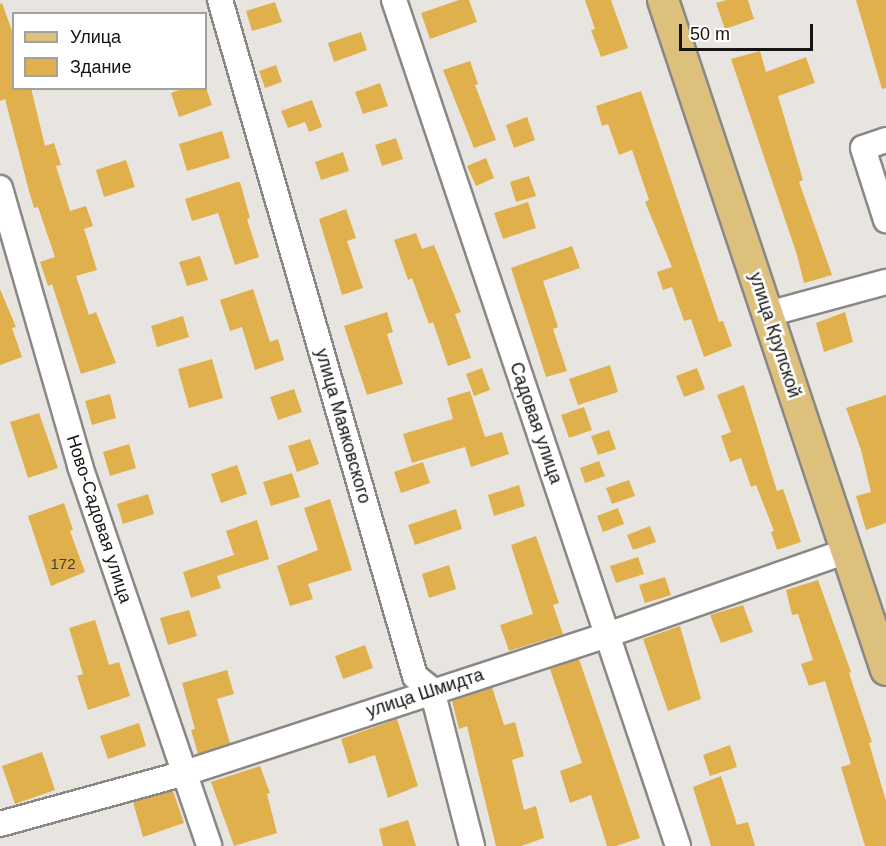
<!DOCTYPE html>
<html>
<head>
<meta charset="utf-8">
<style>
  body { margin:0 }
  #map { position:relative; width:886px; height:846px; overflow:hidden; background:#e8e5e1; font-family:Arial,sans-serif }
  div>[style] { position:absolute }
  .building>* { inset:0; background:#e0b04c }
  .roads { filter:drop-shadow(2px 0 #8a8884) drop-shadow(-2px 0 #8a8884) drop-shadow(0 2px #8a8884) drop-shadow(0 -2px #8a8884) }
  .minor>* { height:24px; margin:-12px; padding:0 12px; transform-origin:12px; border-radius:12px; background:#fff }
  .major>* { height:30px; margin:-15px; padding:0 15px; transform-origin:15px; border-radius:15px; background:#ddc07b }
  span { translate:-50% -50%; white-space:nowrap; text-align:center; line-height:1.15; -webkit-text-stroke:5px #fff; paint-order:stroke }
  .number-label { font-size:15px; color:#483c21 }
  .number-label span { -webkit-text-stroke-width:0 }
  .street-label { font-size:18px; color:#161513 }
  .legend { position:absolute; left:12px; top:12px; width:195px; height:78px; box-sizing:border-box; background:#fff; border:2px solid #a2a1a1; margin:0; padding:8px 10px; list-style:none; font-size:18px; color:#161513 }
  .legend li { display:flex; align-items:center; gap:12px; height:30px }
  .legend b { width:30px; border:2px solid #a2a1a1 }
  .scale { position:absolute; left:679px; top:24px; width:134px; height:27px; box-sizing:border-box; border:3px solid #161513; border-top:0; padding-left:8px; font-size:18px; line-height:21px; white-space:nowrap; color:#161513; -webkit-text-stroke:4px #fff; paint-order:stroke }
</style>
</head>
<body>
<div id="map">
  <div class="building">
    <i style="clip-path:polygon(459px 0,469px 0,477px 22px,430px 39px,421px 13px)"></i>
    <i style="clip-path:polygon(585px 0,611px 0,628px 48px,601px 57px,591px 30px,595px 29px)"></i>
    <i style="clip-path:polygon(726px 0,748px 0,754px 19px,725px 29px,716px 3px)"></i>
    <i style="clip-path:polygon(856px 0,886px 0,886px 88px,882px 89px)"></i>
    <i style="clip-path:polygon(275px 2px,282px 22px,252px 31px,246px 11px)"></i>
    <i style="clip-path:polygon(2px 3px,14px 36px,14px 88px,31px 88px,45px 146px,54px 143px,61px 165px,56px 166px,70px 211px,86px 206px,93px 226px,84px 229px,97px 270px,76px 276px,89px 315px,96px 312px,116px 363px,81px 374px,52px 284px,48px 286px,40px 262px,55px 257px,38px 207px,34px 208px,29px 191px,5px 99px,0 101px,0 4px)"></i>
    <i style="clip-path:polygon(361px 32px,367px 50px,334px 62px,328px 43px)"></i>
    <i style="clip-path:polygon(760px 51px,766px 72px,806px 57px,815px 83px,778px 96px,803px 180px,799px 182px,832px 275px,804px 283px,797px 255px,731px 59px)"></i>
    <i style="clip-path:polygon(470px 61px,478px 84px,475px 85px,496px 140px,474px 148px,443px 70px)"></i>
    <i style="clip-path:polygon(276px 65px,282px 82px,265px 88px,259px 71px)"></i>
    <i style="clip-path:polygon(380px 83px,388px 106px,363px 114px,355px 92px)"></i>
    <i style="clip-path:polygon(184px 88px,206px 88px,212px 105px,179px 117px,171px 93px)"></i>
    <i style="clip-path:polygon(641px 91px,719px 322px,723px 321px,732px 346px,704px 357px,691px 319px,684px 321px,672px 287px,663px 290px,657px 272px,672px 267px,645px 202px,649px 200px,632px 150px,619px 155px,608px 124px,602px 126px,596px 106px)"></i>
    <i style="clip-path:polygon(312px 100px,322px 127px,309px 132px,305px 122px,288px 128px,281px 111px)"></i>
    <i style="clip-path:polygon(527px 117px,535px 140px,514px 148px,506px 125px)"></i>
    <i style="clip-path:polygon(222px 131px,230px 158px,187px 171px,179px 144px)"></i>
    <i style="clip-path:polygon(396px 138px,403px 159px,382px 166px,375px 145px)"></i>
    <i style="clip-path:polygon(343px 152px,349px 171px,321px 180px,315px 162px)"></i>
    <i style="clip-path:polygon(486px 158px,494px 178px,476px 186px,467px 166px)"></i>
    <i style="clip-path:polygon(126px 160px,135px 187px,104px 197px,96px 170px)"></i>
    <i style="clip-path:polygon(529px 176px,536px 196px,516px 202px,510px 182px)"></i>
    <i style="clip-path:polygon(237px 182px,240px 182px,250px 218px,247px 219px,259px 257px,235px 265px,218px 213px,192px 221px,185px 199px)"></i>
    <i style="clip-path:polygon(528px 202px,536px 228px,503px 239px,494px 213px)"></i>
    <i style="clip-path:polygon(346px 209px,356px 238px,347px 241px,363px 288px,342px 295px,319px 219px)"></i>
    <i style="clip-path:polygon(416px 233px,422px 249px,434px 245px,461px 312px,455px 314px,471px 358px,448px 366px,433px 322px,429px 324px,412px 278px,408px 280px,394px 240px)"></i>
    <i style="clip-path:polygon(572px 246px,580px 268px,543px 281px,558px 327px,553px 329px,567px 371px,546px 377px,511px 268px)"></i>
    <i style="clip-path:polygon(200px 256px,208px 280px,187px 286px,179px 262px)"></i>
    <i style="clip-path:polygon(0 289px,16px 327px,12px 328px,22px 357px,0 365px)"></i>
    <i style="clip-path:polygon(253px 289px,270px 342px,278px 339px,284px 360px,255px 370px,242px 327px,230px 331px,220px 300px)"></i>
    <i style="clip-path:polygon(387px 312px,393px 332px,387px 334px,403px 384px,367px 395px,344px 326px)"></i>
    <i style="clip-path:polygon(845px 312px,853px 342px,824px 352px,816px 323px)"></i>
    <i style="clip-path:polygon(183px 316px,189px 337px,157px 347px,151px 326px)"></i>
    <i style="clip-path:polygon(212px 359px,223px 398px,189px 408px,178px 369px)"></i>
    <i style="clip-path:polygon(610px 365px,618px 392px,578px 405px,569px 379px)"></i>
    <i style="clip-path:polygon(482px 368px,490px 390px,474px 396px,466px 374px)"></i>
    <i style="clip-path:polygon(697px 368px,705px 389px,684px 397px,676px 376px)"></i>
    <i style="clip-path:polygon(744px 385px,777px 491px,783px 489px,801px 542px,777px 550px,771px 532px,774px 531px,756px 485px,751px 487px,741px 458px,730px 462px,721px 436px,731px 432px,717px 395px)"></i>
    <i style="clip-path:polygon(294px 389px,302px 412px,278px 420px,270px 397px)"></i>
    <i style="clip-path:polygon(470px 391px,485px 437px,502px 432px,509px 454px,471px 467px,465px 447px,412px 463px,403px 434px,453px 419px,447px 398px)"></i>
    <i style="clip-path:polygon(110px 394px,116px 418px,92px 425px,85px 401px)"></i>
    <i style="clip-path:polygon(886px 395px,886px 523px,866px 530px,856px 496px,871px 492px,861px 450px,846px 408px)"></i>
    <i style="clip-path:polygon(584px 407px,592px 430px,569px 438px,561px 415px)"></i>
    <i style="clip-path:polygon(39px 413px,58px 468px,28px 478px,10px 422px)"></i>
    <i style="clip-path:polygon(609px 430px,616px 449px,598px 455px,591px 436px)"></i>
    <i style="clip-path:polygon(310px 439px,319px 464px,297px 472px,288px 446px)"></i>
    <i style="clip-path:polygon(129px 444px,136px 468px,110px 476px,103px 452px)"></i>
    <i style="clip-path:polygon(599px 461px,605px 476px,585px 483px,580px 468px)"></i>
    <i style="clip-path:polygon(423px 462px,430px 483px,401px 493px,394px 472px)"></i>
    <i style="clip-path:polygon(237px 465px,247px 494px,221px 503px,211px 474px)"></i>
    <i style="clip-path:polygon(292px 473px,300px 497px,271px 506px,263px 482px)"></i>
    <i style="clip-path:polygon(629px 480px,635px 496px,612px 504px,606px 488px)"></i>
    <i style="clip-path:polygon(519px 485px,525px 506px,494px 516px,488px 495px)"></i>
    <i style="clip-path:polygon(148px 494px,154px 514px,123px 524px,117px 504px)"></i>
    <i style="clip-path:polygon(330px 499px,352px 570px,308px 584px,313px 599px,290px 606px,277px 566px,318px 550px,304px 508px)"></i>
    <i style="clip-path:polygon(64px 503px,73px 530px,70px 531px,85px 572px,51px 586px,28px 516px)"></i>
    <i style="clip-path:polygon(618px 508px,624px 524px,603px 532px,597px 516px)"></i>
    <i style="clip-path:polygon(456px 509px,462px 529px,415px 545px,408px 525px)"></i>
    <i style="clip-path:polygon(257px 520px,269px 559px,217px 576px,221px 588px,191px 598px,183px 572px,234px 555px,226px 531px)"></i>
    <i style="clip-path:polygon(650px 526px,656px 542px,633px 550px,627px 535px)"></i>
    <i style="clip-path:polygon(536px 536px,559px 603px,553px 605px,563px 634px,509px 651px,500px 625px,533px 614px,511px 545px)"></i>
    <i style="clip-path:polygon(638px 557px,644px 574px,616px 583px,610px 566px)"></i>
    <i style="clip-path:polygon(449px 565px,456px 589px,429px 598px,422px 574px)"></i>
    <i style="clip-path:polygon(665px 577px,671px 595px,645px 603px,639px 585px)"></i>
    <i style="clip-path:polygon(818px 580px,851px 672px,849px 673px,872px 742px,869px 743px,886px 801px,886px 846px,865px 846px,841px 767px,851px 764px,825px 681px,809px 686px,801px 664px,813px 660px,798px 614px,792px 615px,786px 590px)"></i>
    <i style="clip-path:polygon(743px 605px,753px 632px,721px 643px,710px 615px)"></i>
    <i style="clip-path:polygon(189px 610px,197px 636px,168px 645px,160px 618px)"></i>
    <i style="clip-path:polygon(95px 620px,109px 665px,119px 662px,130px 696px,88px 710px,77px 676px,83px 674px,69px 628px)"></i>
    <i style="clip-path:polygon(680px 626px,701px 699px,668px 711px,643px 639px)"></i>
    <i style="clip-path:polygon(365px 645px,373px 668px,343px 679px,335px 656px)"></i>
    <i style="clip-path:polygon(579px 659px,640px 838px,616px 846px,607px 846px,591px 795px,570px 803px,560px 771px,582px 763px,550px 669px)"></i>
    <i style="clip-path:polygon(227px 670px,234px 694px,217px 699px,230px 743px,198px 754px,191px 730px,195px 729px,182px 683px)"></i>
    <i style="clip-path:polygon(492px 687px,504px 725px,515px 722px,524px 756px,512px 760px,524px 810px,536px 806px,544px 838px,521px 846px,496px 846px,467px 726px,459px 729px,452px 701px)"></i>
    <i style="clip-path:polygon(397px 719px,418px 786px,388px 798px,375px 755px,349px 764px,341px 739px)"></i>
    <i style="clip-path:polygon(139px 723px,146px 746px,108px 759px,100px 736px)"></i>
    <i style="clip-path:polygon(730px 745px,737px 767px,710px 776px,703px 755px)"></i>
    <i style="clip-path:polygon(42px 752px,55px 790px,15px 804px,2px 766px)"></i>
    <i style="clip-path:polygon(260px 766px,270px 793px,267px 794px,277px 833px,234px 846px,211px 782px)"></i>
    <i style="clip-path:polygon(721px 776px,737px 825px,748px 822px,755px 846px,711px 846px,693px 787px)"></i>
    <i style="clip-path:polygon(173px 791px,184px 823px,143px 837px,133px 802px)"></i>
    <i style="clip-path:polygon(408px 820px,416px 846px,383px 846px,379px 829px)"></i>
  </div>
  <div class="roads">
    <div class="minor">
      <i style="left:220px;top:0;width:704px;rotate:73.91deg"></i>
      <i style="left:415px;top:676px;width:22px;rotate:39deg"></i>
      <i style="left:432px;top:690px;width:161px;rotate:75.6deg"></i>
      <i style="left:394px;top:0;width:892px;rotate:71.44deg"></i>
      <i style="left:886px;top:140px;width:24px;rotate:161deg"></i>
      <i style="left:863px;top:148px;width:76px;rotate:72.3deg"></i>
      <i style="left:0;top:188px;width:289px;rotate:73.9deg"></i>
      <i style="left:80px;top:466px;width:401px;rotate:71.2deg"></i>
      <i style="left:768px;top:314px;width:122px;rotate:-15.2deg"></i>
      <i style="left:0;top:824px;width:192px;rotate:-15.4deg"></i>
      <i style="left:185px;top:773px;width:444px;rotate:-18.1deg"></i>
      <i style="left:607px;top:635px;width:254px;rotate:-19.3deg"></i>
    </div>
    <div class="major">
      <i style="left:663px;top:0;width:706px;rotate:71.59deg"></i>
    </div>
  </div>
  <div class="number-label">
    <span style="left:63px;top:564px">172</span>
  </div>
  <div class="street-label">
    <span style="left:775px;top:335px;rotate:72deg">улица Крупской</span>
    <span style="left:536px;top:423px;rotate:71deg">Садовая улица</span>
    <span style="left:343px;top:426px;rotate:74deg">улица Маяковского</span>
    <span style="left:99px;top:519px;rotate:72deg">Ново-Садовая улица</span>
    <span style="left:425px;top:693px;rotate:-18deg">улица Шмидта</span>
  </div>
  <ul class="legend">
  <li><b style="height:8px;background:#ddc07b"></b>Улица</li>
  <li><b style="height:16px;background:#e0b04c"></b>Здание</li>
  </ul>
  <div class="scale">50 m</div>
</div>
</body>
</html>
